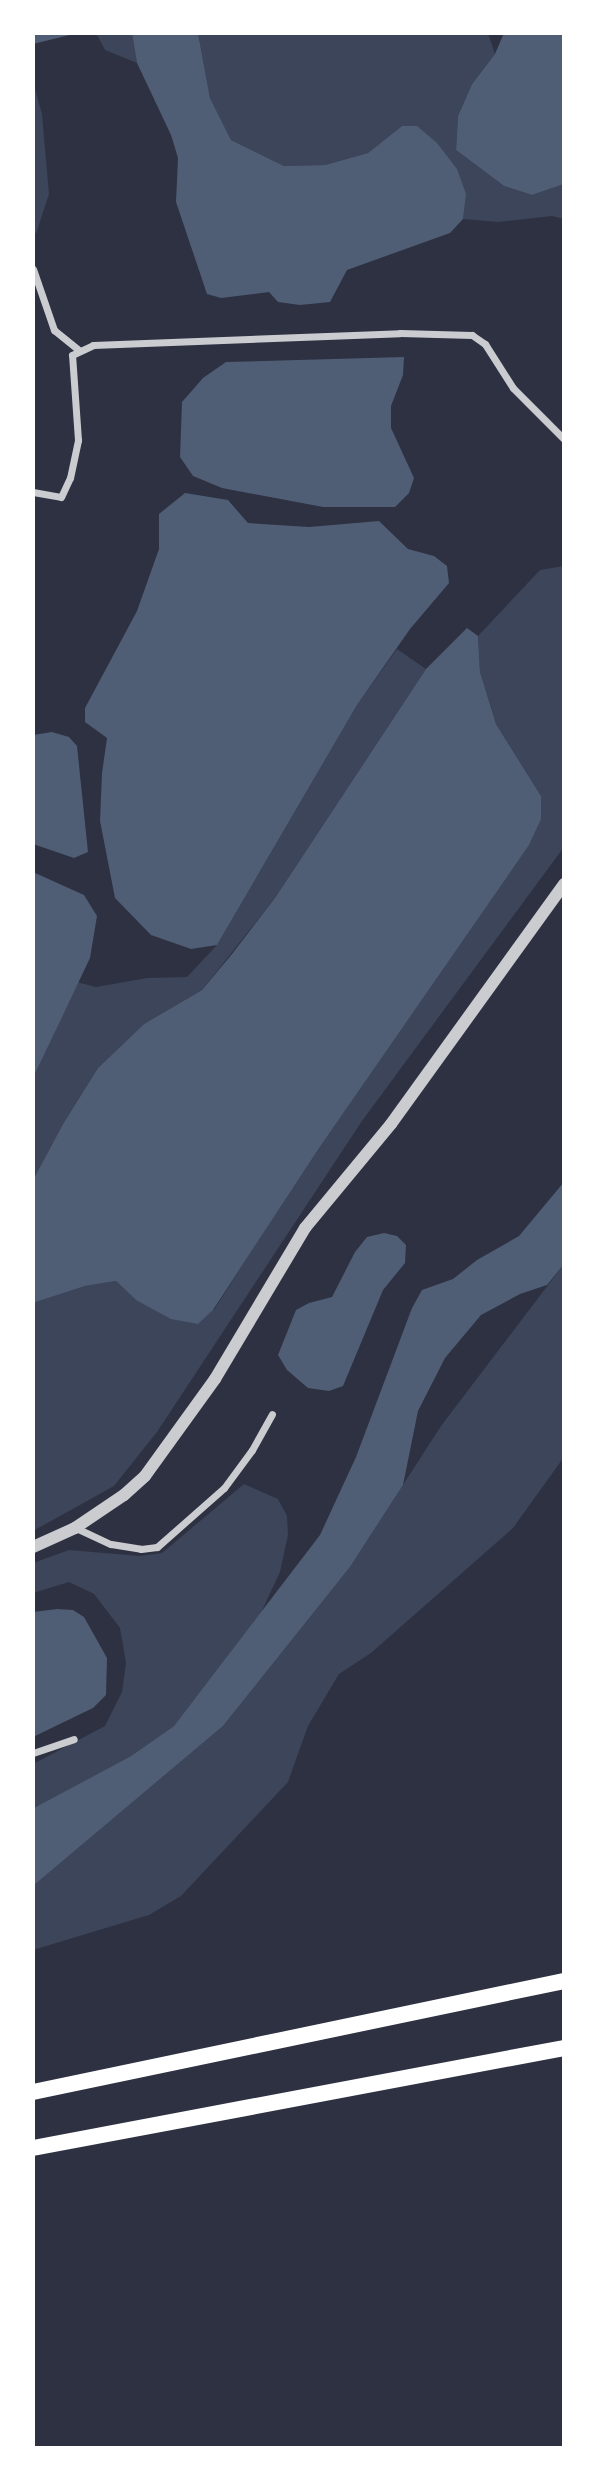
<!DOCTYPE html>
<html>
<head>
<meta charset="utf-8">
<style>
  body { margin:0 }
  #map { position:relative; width:597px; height:2481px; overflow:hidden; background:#2d3142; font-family:Merriweather,serif }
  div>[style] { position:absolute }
  .green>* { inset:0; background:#3c4559 }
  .water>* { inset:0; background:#4f5d75 }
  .minor>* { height:7px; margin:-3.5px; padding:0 3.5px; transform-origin:3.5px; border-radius:3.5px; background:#caccd0 }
  .tertiary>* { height:12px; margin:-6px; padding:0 6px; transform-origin:6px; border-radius:6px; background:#caccd0 }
  .primary>* { height:16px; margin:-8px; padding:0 8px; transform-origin:8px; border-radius:8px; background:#fff }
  span { translate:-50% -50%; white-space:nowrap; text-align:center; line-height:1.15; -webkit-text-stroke:7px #fff; paint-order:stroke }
  .frame { position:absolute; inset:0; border:35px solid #fff; pointer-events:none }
</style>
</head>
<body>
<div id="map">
  <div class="green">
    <i style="clip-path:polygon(96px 33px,132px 33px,137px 63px,105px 50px)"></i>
    <i style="clip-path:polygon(198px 33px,488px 33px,495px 54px,472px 84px,458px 116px,456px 150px,504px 186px,532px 195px,564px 184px,564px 219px,552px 216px,498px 222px,463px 219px,465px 194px,402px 126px,368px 153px,325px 165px,284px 166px,231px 140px,210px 98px)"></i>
    <i style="clip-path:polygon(33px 82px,42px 114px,49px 194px,36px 234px,33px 227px)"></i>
    <i style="clip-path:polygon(564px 566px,564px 847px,362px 1121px,157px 1432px,114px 1486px,33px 1531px,33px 1303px,85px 1286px,116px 1281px,136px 1300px,214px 1310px,541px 796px,496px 724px,480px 672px,478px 636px,540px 570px)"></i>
    <i style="clip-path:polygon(397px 649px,426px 669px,275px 898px,202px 990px,144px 1024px,98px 1068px,63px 1124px,33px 1180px,33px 1078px,77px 982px,96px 987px,147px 978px,187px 977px,217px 945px,357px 705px)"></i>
    <i style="clip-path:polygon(564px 1264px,564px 1457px,513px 1528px,371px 1653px,339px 1674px,308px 1726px,288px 1782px,181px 1896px,149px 1915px,33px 1950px,33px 1886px,223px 1726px,350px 1567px,441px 1426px)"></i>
    <i style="clip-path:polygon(244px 1484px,278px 1499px,287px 1516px,288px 1535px,280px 1572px,258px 1619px,174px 1726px,131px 1756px,33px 1809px,33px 1764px,105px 1726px,122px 1692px,126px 1663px,120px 1628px,94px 1594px,69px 1582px,33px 1593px,33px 1563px,69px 1550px,140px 1556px,162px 1553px)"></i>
  </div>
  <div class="water">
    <i style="clip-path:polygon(33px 33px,78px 33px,33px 44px)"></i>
    <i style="clip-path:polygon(132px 33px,198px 33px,210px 98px,231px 140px,284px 166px,325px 165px,368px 153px,402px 126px,417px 126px,437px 143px,457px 169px,466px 194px,463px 219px,450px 233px,347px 270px,330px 302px,300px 305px,278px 302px,269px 292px,221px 298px,207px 294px,176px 202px,178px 158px,171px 135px,137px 63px)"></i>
    <i style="clip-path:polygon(504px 33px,564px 33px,564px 184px,532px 195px,504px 186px,456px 150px,458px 116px,472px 84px,495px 54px)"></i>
    <i style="clip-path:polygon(404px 357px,403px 375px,391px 406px,391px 428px,414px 478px,409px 493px,395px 507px,323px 507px,222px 488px,193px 476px,180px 457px,182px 402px,203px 378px,226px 362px)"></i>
    <i style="clip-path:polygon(185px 493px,228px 500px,248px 523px,309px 527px,379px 521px,408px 549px,434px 556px,447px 566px,449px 583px,410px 629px,357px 705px,217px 945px,191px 949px,151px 935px,115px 898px,100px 821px,102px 773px,107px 738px,85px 722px,85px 708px,137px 611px,159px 549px,159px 514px)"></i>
    <i style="clip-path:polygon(467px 628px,478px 636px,480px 672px,496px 724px,541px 796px,541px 819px,529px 845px,319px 1148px,213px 1310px,198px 1324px,171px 1319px,136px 1300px,116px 1281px,85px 1286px,33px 1303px,33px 1180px,63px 1124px,98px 1068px,144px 1024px,202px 990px,232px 954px,275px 898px,426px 669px)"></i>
    <i style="clip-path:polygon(52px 732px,69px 737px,77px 746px,88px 852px,74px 858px,33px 844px,33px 735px)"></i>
    <i style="clip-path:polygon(33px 872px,84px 895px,97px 916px,90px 958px,33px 1078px)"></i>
    <i style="clip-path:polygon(564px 1182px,564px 1264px,547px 1285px,520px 1294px,481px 1315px,445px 1358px,418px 1411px,403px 1485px,350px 1567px,223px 1726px,33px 1886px,34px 1808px,131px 1756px,174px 1726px,320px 1535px,356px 1457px,412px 1308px,422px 1290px,453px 1279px,477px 1260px,519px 1236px)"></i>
    <i style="clip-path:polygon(384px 1233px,397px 1236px,406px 1245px,405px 1263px,383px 1290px,343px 1386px,329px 1391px,308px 1388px,287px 1370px,278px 1355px,296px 1310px,309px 1303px,332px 1297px,355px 1252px,367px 1237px)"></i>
    <i style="clip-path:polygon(57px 1609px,73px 1610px,84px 1617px,107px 1658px,106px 1695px,93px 1708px,33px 1737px,33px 1612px)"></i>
  </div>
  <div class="minor">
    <i style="left:33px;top:269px;width:65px;rotate:71deg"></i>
    <i style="left:54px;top:330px;width:33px;rotate:39deg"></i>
    <i style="left:33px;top:492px;width:28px;rotate:10deg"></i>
    <i style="left:61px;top:497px;width:21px;rotate:-65deg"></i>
    <i style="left:70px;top:478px;width:39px;rotate:-78deg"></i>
    <i style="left:78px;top:440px;width:85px;rotate:-94deg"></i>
    <i style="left:72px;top:355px;width:23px;rotate:-25deg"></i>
    <i style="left:93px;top:345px;width:307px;rotate:-2.2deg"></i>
    <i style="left:400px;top:333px;width:72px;rotate:1.6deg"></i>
    <i style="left:472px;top:335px;width:16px;rotate:35deg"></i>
    <i style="left:485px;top:344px;width:52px;rotate:57.5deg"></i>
    <i style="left:513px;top:388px;width:72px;rotate:45deg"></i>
    <i style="left:76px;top:1528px;width:38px;rotate:25deg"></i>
    <i style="left:111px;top:1544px;width:30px;rotate:9deg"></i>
    <i style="left:141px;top:1549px;width:16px;rotate:-7deg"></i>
    <i style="left:157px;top:1547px;width:89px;rotate:-41.4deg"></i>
    <i style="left:224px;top:1488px;width:47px;rotate:-53.6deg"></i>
    <i style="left:252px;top:1450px;width:41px;rotate:-60.9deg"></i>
    <i style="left:33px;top:1753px;width:43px;rotate:-18.9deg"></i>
  </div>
  <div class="tertiary">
    <i style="left:33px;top:1547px;width:46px;rotate:-24.3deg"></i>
    <i style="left:75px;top:1528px;width:59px;rotate:-34deg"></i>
    <i style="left:124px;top:1495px;width:28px;rotate:-42deg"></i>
    <i style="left:145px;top:1476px;width:120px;rotate:-54.2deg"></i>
    <i style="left:215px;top:1379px;width:176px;rotate:-59.2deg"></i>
    <i style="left:305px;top:1228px;width:135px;rotate:-50.4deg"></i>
    <i style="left:391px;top:1124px;width:296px;rotate:-54.2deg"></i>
  </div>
  <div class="primary">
    <i style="left:33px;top:2092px;width:542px;rotate:-11.81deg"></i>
    <i style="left:33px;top:2148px;width:540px;rotate:-10.67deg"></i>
  </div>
  <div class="frame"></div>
</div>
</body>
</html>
